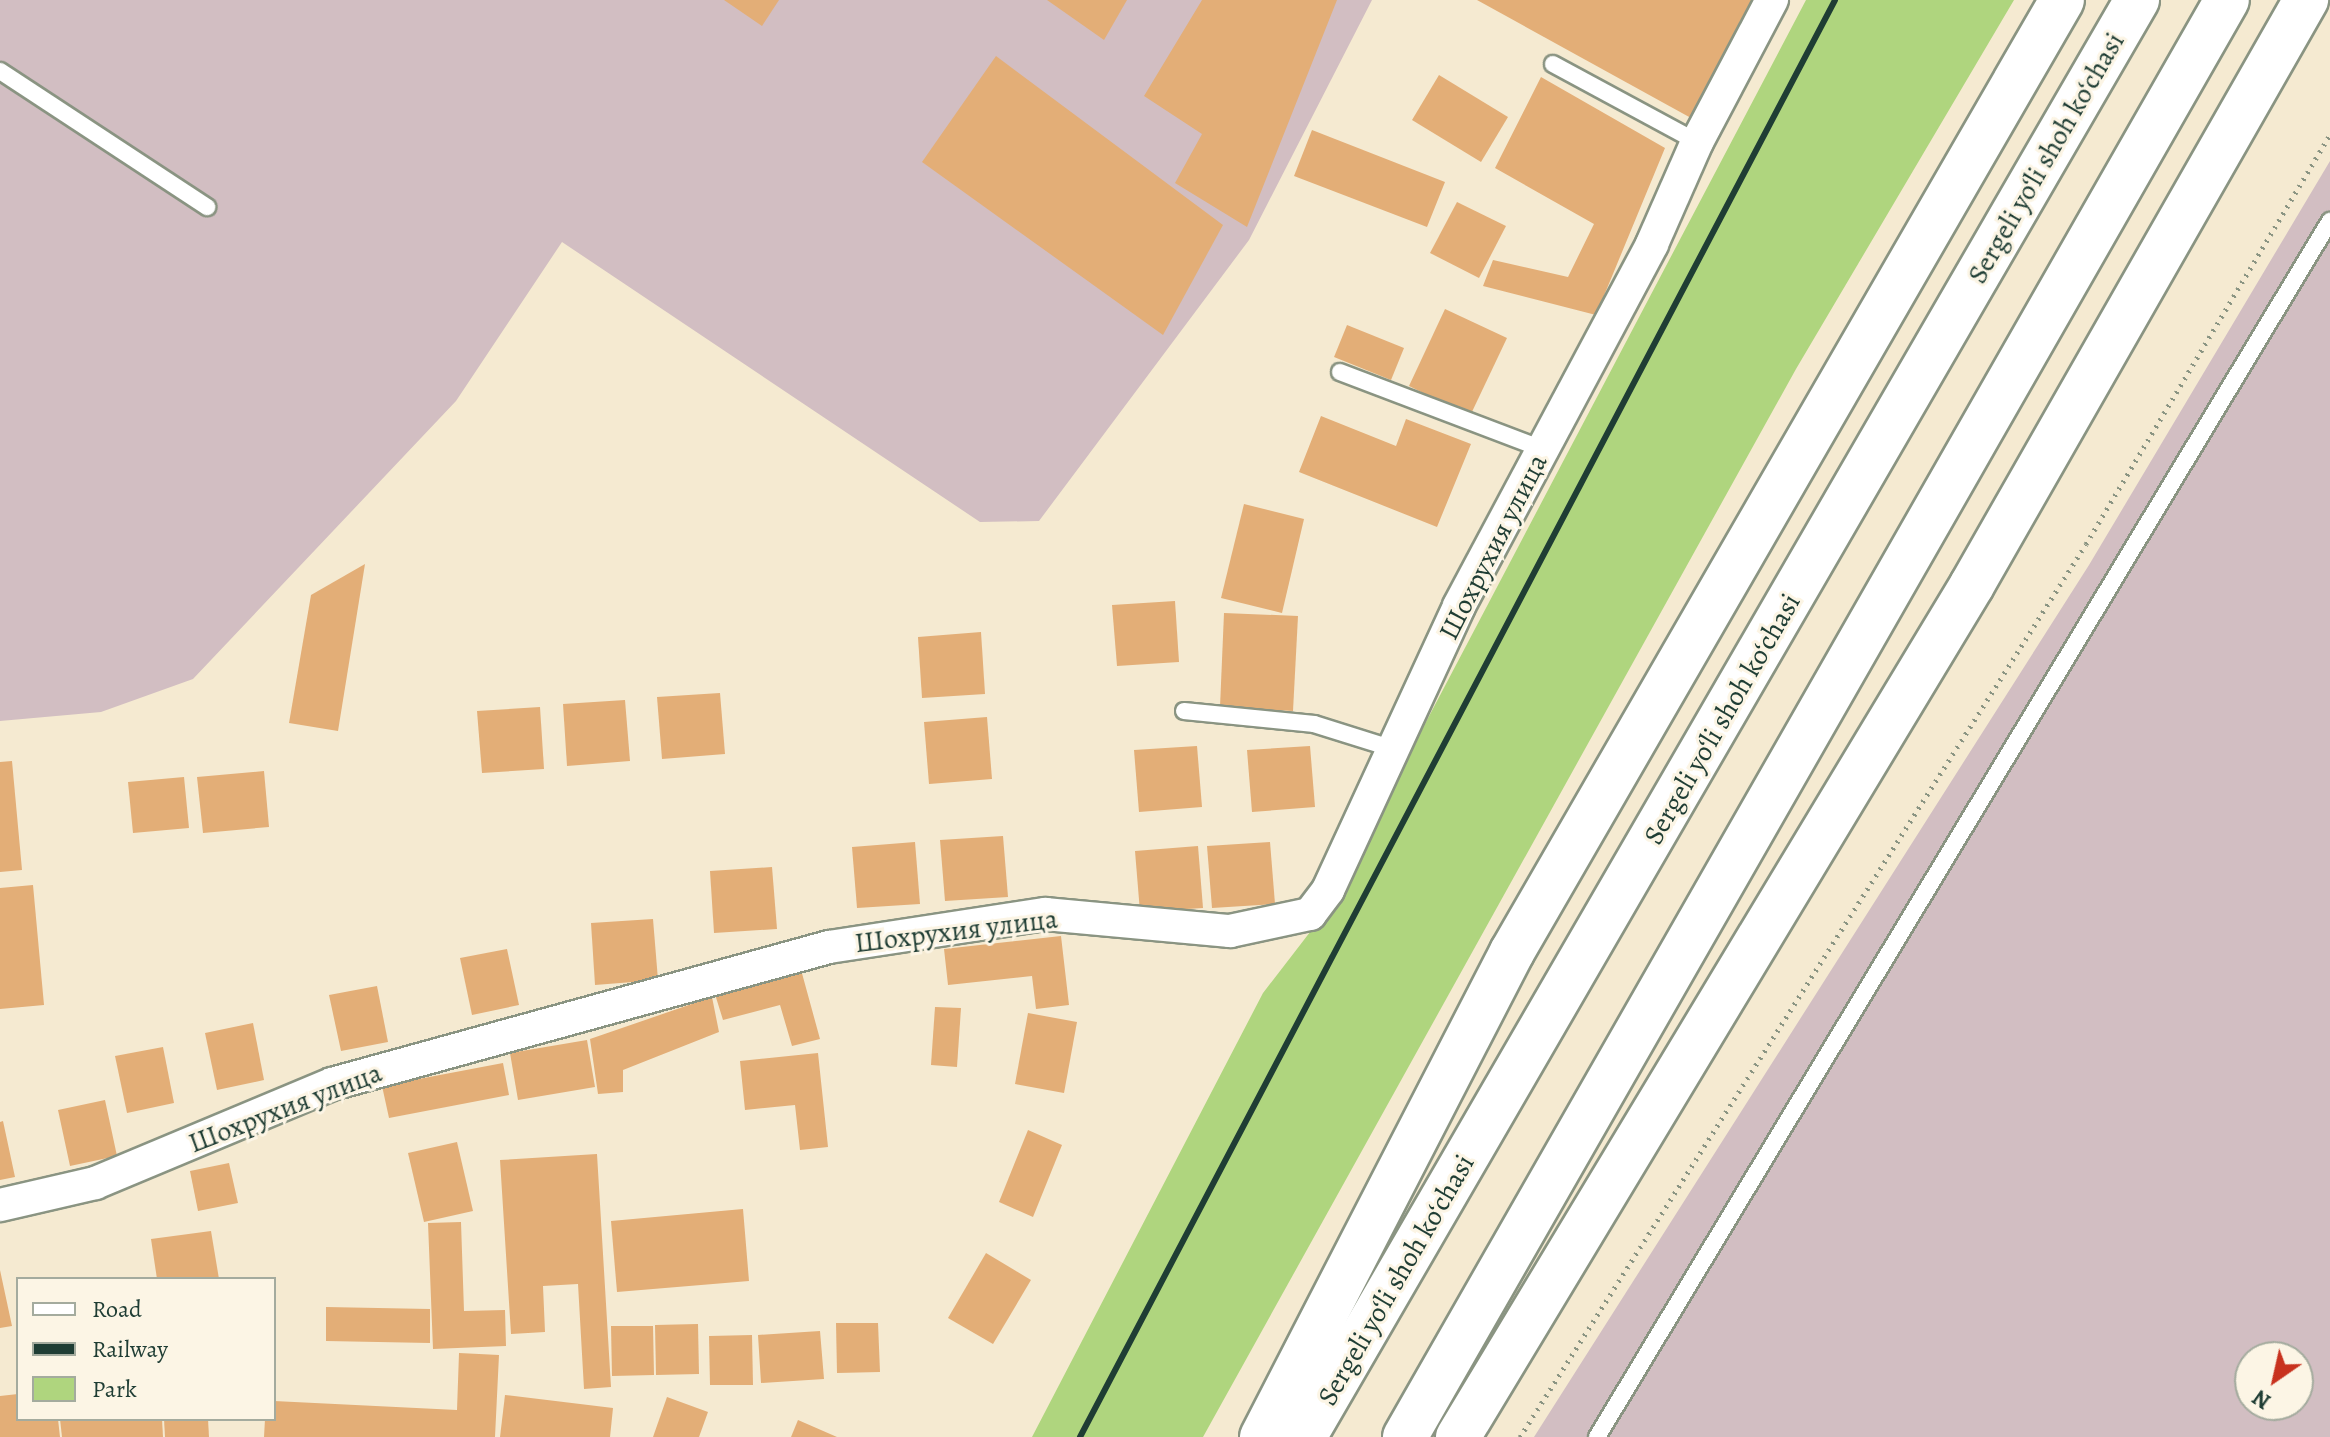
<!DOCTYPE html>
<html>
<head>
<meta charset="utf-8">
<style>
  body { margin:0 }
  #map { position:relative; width:2330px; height:1437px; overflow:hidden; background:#f5ead1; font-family:Alegreya,serif }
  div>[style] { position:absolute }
  .industrial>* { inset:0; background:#d2bec2 }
  .green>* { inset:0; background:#afd57e }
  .building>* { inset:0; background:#e3ae77 }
  .path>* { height:5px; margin-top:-2.5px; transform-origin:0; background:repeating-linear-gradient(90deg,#8a9482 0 2px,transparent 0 8px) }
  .roads { filter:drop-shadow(2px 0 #8a9482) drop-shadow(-2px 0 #8a9482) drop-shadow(0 2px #8a9482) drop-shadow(0 -2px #8a9482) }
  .lane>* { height:16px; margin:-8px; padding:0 8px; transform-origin:8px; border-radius:8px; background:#fff }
  .street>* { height:32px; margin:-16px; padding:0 16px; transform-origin:16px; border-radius:16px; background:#fff }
  .primary>* { height:44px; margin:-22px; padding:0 22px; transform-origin:22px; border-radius:22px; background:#fff }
  .highway>* { height:44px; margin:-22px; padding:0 22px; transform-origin:22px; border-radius:22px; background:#fff }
  .rail>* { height:6px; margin:-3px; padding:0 3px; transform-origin:3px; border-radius:3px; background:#1f3d34 }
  span { translate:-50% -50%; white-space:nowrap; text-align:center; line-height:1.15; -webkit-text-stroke:6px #fcf5e5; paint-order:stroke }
  .street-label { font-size:28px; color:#1f3d34 }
  .legend { position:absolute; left:16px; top:1277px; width:260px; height:144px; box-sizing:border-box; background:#fcf5e5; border:2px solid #a4ab9e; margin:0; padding:10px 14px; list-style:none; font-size:24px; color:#1f3d34 }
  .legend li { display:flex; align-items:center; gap:16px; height:40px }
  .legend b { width:40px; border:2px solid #a4ab9e }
  .north { position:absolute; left:2234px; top:1341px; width:80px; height:80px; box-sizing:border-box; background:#fcf5e5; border:2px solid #a4ab9e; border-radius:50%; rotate:214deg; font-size:22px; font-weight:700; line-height:32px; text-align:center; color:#1f3d34 }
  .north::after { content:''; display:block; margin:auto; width:28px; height:36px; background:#c8321e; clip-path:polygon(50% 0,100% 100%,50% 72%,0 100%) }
</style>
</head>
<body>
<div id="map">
  <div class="industrial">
    <i style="clip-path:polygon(0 0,1372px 0,1249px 240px,1039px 521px,980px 522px,562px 242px,456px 401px,193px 679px,101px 712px,0 721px)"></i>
    <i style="clip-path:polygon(evenodd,2330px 161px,2330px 1437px,1534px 1437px,2089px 565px,2330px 161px,2250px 1357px,2298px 1357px,2298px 1405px,2250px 1405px,2250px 1357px)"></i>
  </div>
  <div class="green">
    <i style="clip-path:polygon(1806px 0,2014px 0,1796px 369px,1203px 1437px,1032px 1437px,1263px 993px,1327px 910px)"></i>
  </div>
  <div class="building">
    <i style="clip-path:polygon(724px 0,779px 0,762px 26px)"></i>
    <i style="clip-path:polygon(1047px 0,1127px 0,1104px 40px)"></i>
    <i style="clip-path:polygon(1202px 0,1337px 0,1247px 227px,1175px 183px,1202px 134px,1144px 96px)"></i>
    <i style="clip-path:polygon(1477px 0,1755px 0,1691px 118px)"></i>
    <i style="clip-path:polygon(996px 56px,1223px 225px,1163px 335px,922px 162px)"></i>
    <i style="clip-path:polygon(1439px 75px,1508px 117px,1481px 162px,1412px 120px)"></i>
    <i style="clip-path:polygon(1541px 77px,1665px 148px,1596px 315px,1483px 286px,1493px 260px,1568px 277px,1594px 224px,1495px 168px)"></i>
    <i style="clip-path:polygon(1312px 130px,1445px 182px,1427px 227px,1294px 176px)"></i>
    <i style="clip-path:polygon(1457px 202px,1506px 226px,1479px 278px,1430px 253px)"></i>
    <i style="clip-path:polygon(1445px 309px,1507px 338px,1470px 416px,1409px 386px)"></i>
    <i style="clip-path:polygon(1347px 325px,1404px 348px,1391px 380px,1334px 357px)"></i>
    <i style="clip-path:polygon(1321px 416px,1396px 446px,1406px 419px,1471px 444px,1437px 527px,1299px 472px)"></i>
    <i style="clip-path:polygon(1244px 504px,1304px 519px,1282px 613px,1221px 598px)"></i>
    <i style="clip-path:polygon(365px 564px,338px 731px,289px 723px,311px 595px)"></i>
    <i style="clip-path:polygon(1175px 601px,1179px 662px,1117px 666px,1112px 605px)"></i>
    <i style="clip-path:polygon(1224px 613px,1298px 616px,1293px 711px,1220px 707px)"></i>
    <i style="clip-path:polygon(981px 632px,985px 694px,922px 698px,918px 637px)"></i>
    <i style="clip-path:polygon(720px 693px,725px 754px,662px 759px,657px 697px)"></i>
    <i style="clip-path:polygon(625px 700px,630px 761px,567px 766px,563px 704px)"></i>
    <i style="clip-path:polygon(540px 707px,544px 769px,482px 773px,477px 711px)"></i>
    <i style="clip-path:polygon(987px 717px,992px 779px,929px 784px,924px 722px)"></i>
    <i style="clip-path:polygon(1197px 746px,1202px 807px,1139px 812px,1134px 750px)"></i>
    <i style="clip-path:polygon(1310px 746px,1315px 807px,1252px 812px,1247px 750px)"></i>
    <i style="clip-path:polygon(12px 761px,22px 870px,0 872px,0 762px)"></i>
    <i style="clip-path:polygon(264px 771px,269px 827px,203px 833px,197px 777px)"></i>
    <i style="clip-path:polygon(184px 777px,189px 828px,133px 833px,128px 782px)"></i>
    <i style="clip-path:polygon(1003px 836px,1008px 897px,945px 901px,940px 840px)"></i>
    <i style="clip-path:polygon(915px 842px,920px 904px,857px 908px,852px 847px)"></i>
    <i style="clip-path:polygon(1270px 842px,1275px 904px,1212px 908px,1207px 846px)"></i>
    <i style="clip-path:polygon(1198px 846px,1203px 908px,1140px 912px,1135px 851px)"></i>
    <i style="clip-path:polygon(772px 867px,777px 929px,714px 933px,710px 871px)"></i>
    <i style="clip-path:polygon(33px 885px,44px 1005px,0 1009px,0 888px)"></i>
    <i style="clip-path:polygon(653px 919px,658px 980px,595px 985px,591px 923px)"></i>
    <i style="clip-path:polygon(1061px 936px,1069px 1005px,1036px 1009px,1032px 976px,948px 985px,944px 949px)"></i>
    <i style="clip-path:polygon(507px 949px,519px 1005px,472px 1015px,460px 958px)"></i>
    <i style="clip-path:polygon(800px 966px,820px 1039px,792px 1046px,780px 1005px,723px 1020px,714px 991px)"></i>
    <i style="clip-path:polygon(377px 986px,388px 1042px,341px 1051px,329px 995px)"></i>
    <i style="clip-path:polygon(712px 997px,719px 1032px,623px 1070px,623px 1092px,598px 1094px,590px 1039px)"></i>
    <i style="clip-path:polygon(935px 1007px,961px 1008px,957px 1067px,931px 1065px)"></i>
    <i style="clip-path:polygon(1028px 1013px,1077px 1022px,1064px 1093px,1015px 1084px)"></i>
    <i style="clip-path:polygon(253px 1023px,264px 1080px,217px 1090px,205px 1033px)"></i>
    <i style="clip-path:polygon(587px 1040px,595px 1087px,518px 1100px,510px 1053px)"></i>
    <i style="clip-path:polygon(163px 1047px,174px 1103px,127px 1113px,115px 1056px)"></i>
    <i style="clip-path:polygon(818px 1053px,828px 1147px,800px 1150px,795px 1105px,745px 1110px,740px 1061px)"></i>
    <i style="clip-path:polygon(503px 1063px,509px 1095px,389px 1118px,382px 1086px)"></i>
    <i style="clip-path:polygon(105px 1100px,117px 1156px,70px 1166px,58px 1110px)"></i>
    <i style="clip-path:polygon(3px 1121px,15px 1177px,0 1180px,0 1122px)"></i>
    <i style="clip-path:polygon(1028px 1130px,1062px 1145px,1033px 1217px,999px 1202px)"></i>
    <i style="clip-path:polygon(457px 1142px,473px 1211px,424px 1222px,408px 1153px)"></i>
    <i style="clip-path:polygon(597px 1154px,611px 1387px,584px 1389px,578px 1284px,543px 1286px,545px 1332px,511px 1334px,500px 1160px)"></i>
    <i style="clip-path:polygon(229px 1163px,238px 1203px,198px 1211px,190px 1171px)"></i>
    <i style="clip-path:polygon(743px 1209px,749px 1281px,617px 1292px,611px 1221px)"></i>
    <i style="clip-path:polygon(461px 1222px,464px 1311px,505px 1310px,506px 1346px,433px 1349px,428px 1223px)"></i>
    <i style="clip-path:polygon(211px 1231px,219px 1279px,157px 1279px,151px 1239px)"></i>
    <i style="clip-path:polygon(986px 1253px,1031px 1280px,993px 1344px,948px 1318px)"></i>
    <i style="clip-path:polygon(0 1270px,12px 1326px,0 1328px)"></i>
    <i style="clip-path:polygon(326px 1307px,430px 1309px,430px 1343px,326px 1341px)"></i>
    <i style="clip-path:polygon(836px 1323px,878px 1323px,880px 1372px,837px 1373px)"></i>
    <i style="clip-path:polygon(698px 1324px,699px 1374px,656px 1375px,655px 1325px)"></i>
    <i style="clip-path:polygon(611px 1326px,653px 1326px,654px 1375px,612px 1376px)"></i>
    <i style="clip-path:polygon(820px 1331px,824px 1379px,761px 1383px,758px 1335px)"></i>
    <i style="clip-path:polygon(752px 1335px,753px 1385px,710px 1385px,709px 1336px)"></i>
    <i style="clip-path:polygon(459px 1353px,499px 1355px,495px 1437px,264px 1437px,265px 1419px,274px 1419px,274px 1401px,457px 1410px)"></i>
    <i style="clip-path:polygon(18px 1394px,18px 1419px,58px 1419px,60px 1437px,0 1437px,0 1396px)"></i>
    <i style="clip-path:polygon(505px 1395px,613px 1408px,610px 1437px,500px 1437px)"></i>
    <i style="clip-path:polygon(667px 1397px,708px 1412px,699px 1437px,653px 1437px)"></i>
    <i style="clip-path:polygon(60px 1419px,162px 1419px,163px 1437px,62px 1437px)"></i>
    <i style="clip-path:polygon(164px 1419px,208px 1419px,209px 1437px,165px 1437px)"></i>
    <i style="clip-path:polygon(798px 1420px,837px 1437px,791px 1437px)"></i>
  </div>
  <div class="path">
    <i style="left:1520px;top:1437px;width:1057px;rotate:-57.63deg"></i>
    <i style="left:2086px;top:544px;width:477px;rotate:-59.2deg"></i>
  </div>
  <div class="roads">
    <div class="lane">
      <i style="left:1553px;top:64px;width:164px;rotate:28.4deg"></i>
      <i style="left:0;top:71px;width:248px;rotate:33.3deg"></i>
      <i style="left:1340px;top:372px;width:217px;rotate:20.8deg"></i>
      <i style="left:1184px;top:711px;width:131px;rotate:5.7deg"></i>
      <i style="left:1314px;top:724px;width:84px;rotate:17.4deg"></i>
      <i style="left:1597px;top:1437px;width:1420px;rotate:-58.92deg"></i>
    </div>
    <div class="street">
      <i style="left:0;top:1205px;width:98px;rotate:-13deg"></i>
      <i style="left:95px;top:1183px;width:257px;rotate:-22.7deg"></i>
      <i style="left:332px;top:1084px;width:516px;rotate:-15.41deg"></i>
      <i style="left:829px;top:947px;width:219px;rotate:-8.7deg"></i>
      <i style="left:1045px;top:914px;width:186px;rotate:5.3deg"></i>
      <i style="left:1230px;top:931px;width:82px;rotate:-12deg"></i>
      <i style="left:1310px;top:914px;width:30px;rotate:-53deg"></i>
      <i style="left:1328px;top:890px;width:313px;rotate:-65.2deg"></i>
      <i style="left:1459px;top:606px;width:410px;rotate:-61.9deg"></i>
      <i style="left:1652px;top:244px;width:111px;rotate:-66.2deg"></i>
      <i style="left:1697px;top:142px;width:161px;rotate:-62.2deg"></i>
    </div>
    <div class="primary">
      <i style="left:1304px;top:1437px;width:1661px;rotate:-59.9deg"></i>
      <i style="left:1405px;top:1437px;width:1655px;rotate:-60.23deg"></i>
    </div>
    <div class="highway">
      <i style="left:1262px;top:1437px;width:546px;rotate:-62.73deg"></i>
      <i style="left:1512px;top:952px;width:1099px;rotate:-59.98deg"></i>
      <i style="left:1458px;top:1437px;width:995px;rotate:-58.9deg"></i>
      <i style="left:1972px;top:585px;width:674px;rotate:-60.28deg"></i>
    </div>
  </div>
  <div class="rail">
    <i style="left:1080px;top:1437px;width:1623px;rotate:-62.28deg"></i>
  </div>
  <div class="street-label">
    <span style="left:2046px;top:158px;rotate:-60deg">Sergeli yo‘li shoh ko‘chasi</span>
    <span style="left:1493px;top:547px;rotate:-63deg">Шохрухия улица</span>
    <span style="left:1722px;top:719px;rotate:-60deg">Sergeli yo‘li shoh ko‘chasi</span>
    <span style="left:956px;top:931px;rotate:-7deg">Шохрухия улица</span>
    <span style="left:285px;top:1108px;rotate:-21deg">Шохрухия улица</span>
    <span style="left:1396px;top:1280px;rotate:-60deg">Sergeli yo‘li shoh ko‘chasi</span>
  </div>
  <ul class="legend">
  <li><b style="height:10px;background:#fff"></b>Road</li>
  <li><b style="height:10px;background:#1f3d34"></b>Railway</li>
  <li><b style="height:22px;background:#afd57e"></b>Park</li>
  </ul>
  <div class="north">N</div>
</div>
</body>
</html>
